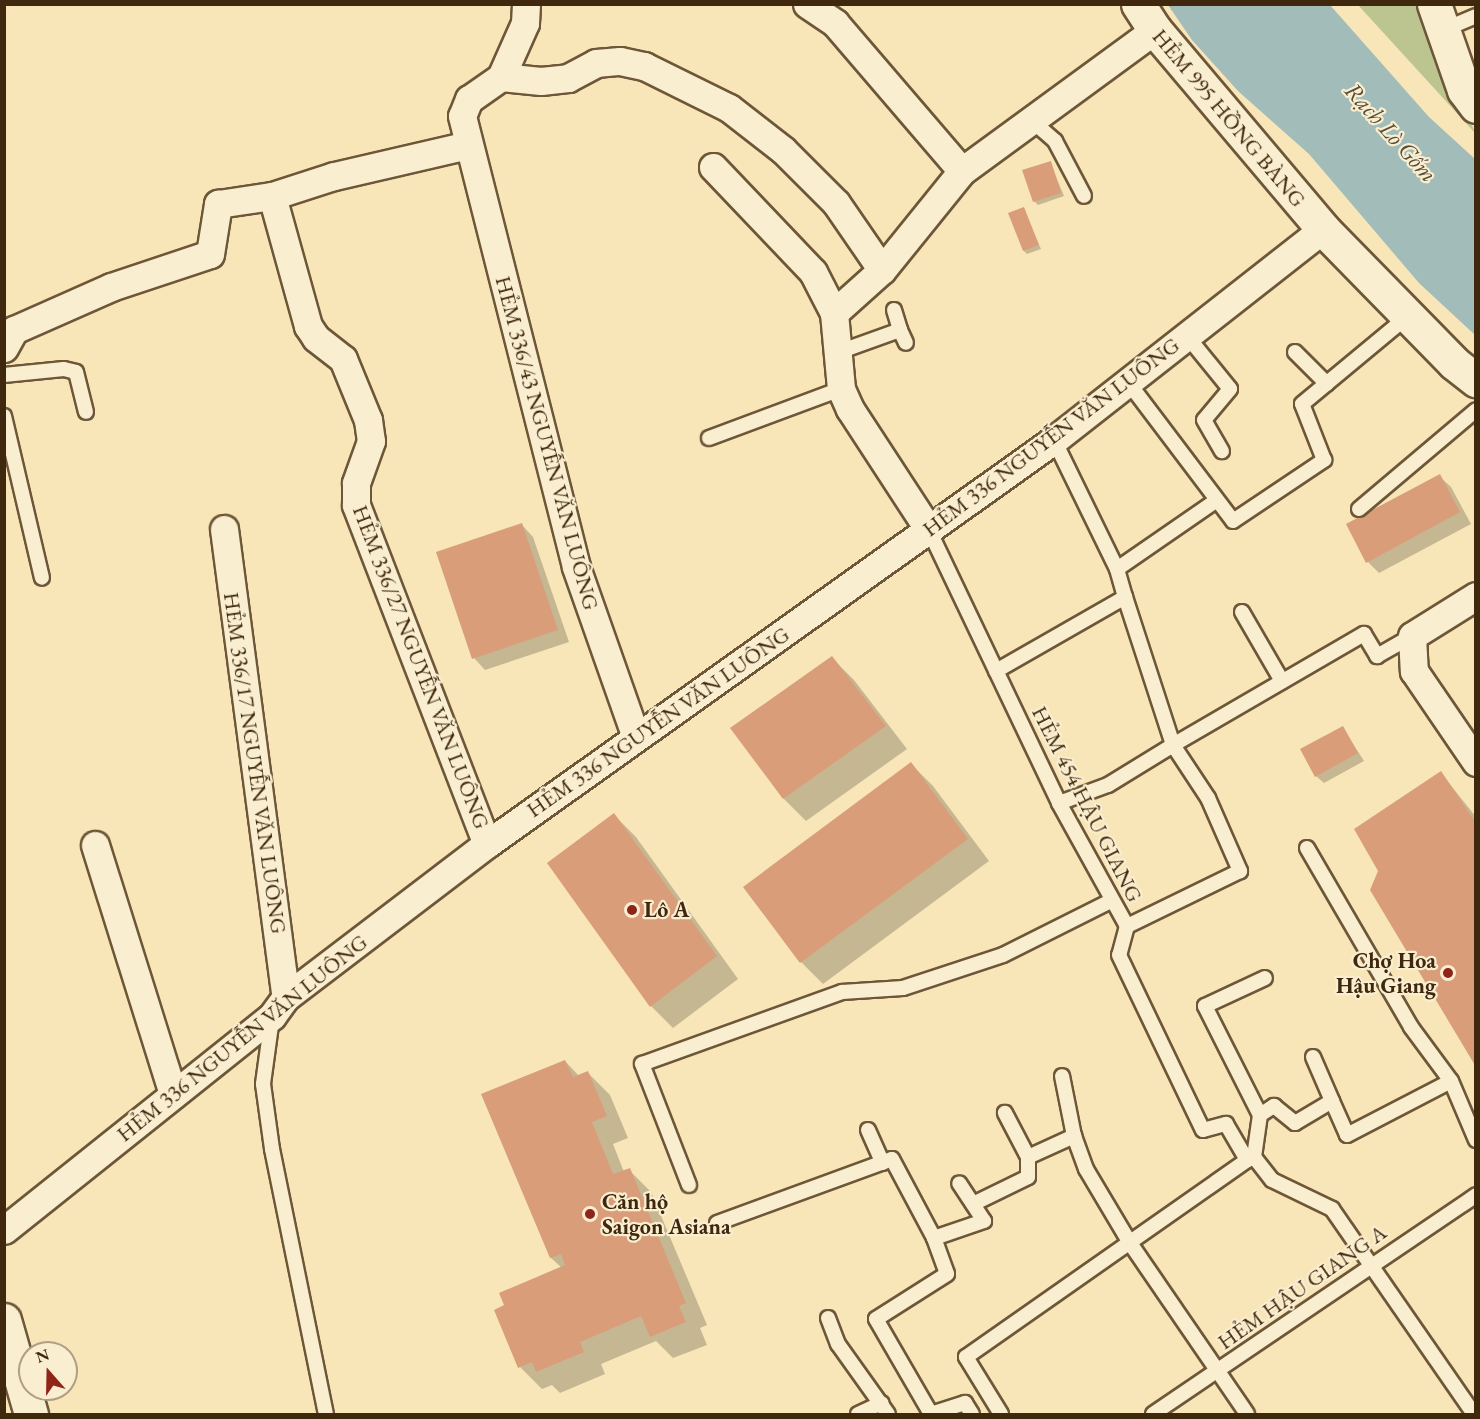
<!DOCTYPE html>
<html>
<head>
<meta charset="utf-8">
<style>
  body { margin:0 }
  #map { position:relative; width:1480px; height:1419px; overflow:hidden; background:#f8e5b8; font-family:"EB Garamond",serif }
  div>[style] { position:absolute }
  .green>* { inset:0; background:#bcc590 }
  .water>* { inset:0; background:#a2bcba }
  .shadow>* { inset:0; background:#0003 }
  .building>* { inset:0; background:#d99d7a }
  .roads { filter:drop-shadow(2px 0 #6d5738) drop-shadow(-2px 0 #6d5738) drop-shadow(0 2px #6d5738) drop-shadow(0 -2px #6d5738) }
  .service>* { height:14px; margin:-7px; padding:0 7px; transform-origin:7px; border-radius:7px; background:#faeed1 }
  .minor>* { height:27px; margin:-13.5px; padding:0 13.5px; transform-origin:13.5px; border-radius:13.5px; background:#faeed1 }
  .tertiary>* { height:33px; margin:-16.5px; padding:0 16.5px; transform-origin:16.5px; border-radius:16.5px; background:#faeed1 }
  .secondary>* { height:33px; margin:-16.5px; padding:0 16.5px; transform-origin:16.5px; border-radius:16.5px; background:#faeed1 }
  .dots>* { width:16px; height:16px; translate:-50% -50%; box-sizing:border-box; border:3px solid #faeed1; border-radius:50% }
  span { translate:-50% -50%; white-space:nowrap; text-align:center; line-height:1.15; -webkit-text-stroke:4.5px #faeed1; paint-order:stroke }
  .street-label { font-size:22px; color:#3f280d }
  .poi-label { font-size:22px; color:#3f280d; font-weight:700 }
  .left { translate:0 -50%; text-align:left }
  .right { translate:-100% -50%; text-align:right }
  .water-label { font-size:24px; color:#584d38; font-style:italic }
  .frame { position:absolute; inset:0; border:6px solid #3f280d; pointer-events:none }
  .north { position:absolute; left:18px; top:1341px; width:60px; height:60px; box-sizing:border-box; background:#faeed1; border:2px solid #af9f83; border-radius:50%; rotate:340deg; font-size:16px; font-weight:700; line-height:24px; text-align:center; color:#3f280d }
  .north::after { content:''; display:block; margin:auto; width:21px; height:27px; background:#8f2418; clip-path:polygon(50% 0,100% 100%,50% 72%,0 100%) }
</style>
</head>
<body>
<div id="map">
  <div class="green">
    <i style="clip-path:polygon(1358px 5px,1425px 5px,1475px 133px)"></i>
  </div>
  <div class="water">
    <i style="clip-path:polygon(1168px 5px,1330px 5px,1429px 117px,1475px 159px,1475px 335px,1419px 283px,1309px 154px,1238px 91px,1192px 40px)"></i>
  </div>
  <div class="shadow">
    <i style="clip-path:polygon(1050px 162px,1064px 196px,1038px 205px,1034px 201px)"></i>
    <i style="clip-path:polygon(1023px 209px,1041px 249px,1027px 254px,1024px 251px)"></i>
    <i style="clip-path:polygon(1439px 476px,1451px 487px,1471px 524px,1379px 573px,1368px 562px)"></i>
    <i style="clip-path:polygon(522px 525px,533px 537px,569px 642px,485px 670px,474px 658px)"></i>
    <i style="clip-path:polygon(832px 658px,854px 680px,907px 749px,806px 821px,784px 799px,732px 728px)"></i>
    <i style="clip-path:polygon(1343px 728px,1364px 761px,1324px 783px,1316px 776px)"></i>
    <i style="clip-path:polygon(911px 764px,933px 786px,989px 861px,823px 984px,801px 962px)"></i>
    <i style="clip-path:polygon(1441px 773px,1476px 817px,1476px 1064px)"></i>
    <i style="clip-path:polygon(614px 815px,636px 837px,738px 979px,673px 1028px,651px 1006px)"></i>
    <i style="clip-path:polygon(565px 1061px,579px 1076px,588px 1073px,610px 1095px,628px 1138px,613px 1144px,624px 1172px,629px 1170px,651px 1192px,707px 1325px,700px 1328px,707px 1345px,673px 1358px,656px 1341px,601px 1364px,605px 1374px,560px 1393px,552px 1385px,542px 1389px,520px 1367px,562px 1268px,551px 1258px,483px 1095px)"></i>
  </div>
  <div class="building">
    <i style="clip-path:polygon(1051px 161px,1061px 193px,1033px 202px,1022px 170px)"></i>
    <i style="clip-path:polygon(1024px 207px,1039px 245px,1023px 251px,1008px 213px)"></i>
    <i style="clip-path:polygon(1440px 474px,1460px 512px,1366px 563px,1346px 524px)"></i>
    <i style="clip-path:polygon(522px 523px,558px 630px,472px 659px,436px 552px)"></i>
    <i style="clip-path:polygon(832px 656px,886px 726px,783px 799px,730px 728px)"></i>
    <i style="clip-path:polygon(1343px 726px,1358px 753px,1315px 777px,1300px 749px)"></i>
    <i style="clip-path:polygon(911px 762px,968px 839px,800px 963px,743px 887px)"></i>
    <i style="clip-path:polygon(1441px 771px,1476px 823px,1476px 1067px,1370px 890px,1378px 871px,1354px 829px)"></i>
    <i style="clip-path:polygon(614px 813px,717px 956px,650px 1007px,547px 863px)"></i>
    <i style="clip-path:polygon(565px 1060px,573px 1077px,588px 1071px,607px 1116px,592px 1122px,613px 1174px,630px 1168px,686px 1303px,679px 1306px,686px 1322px,650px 1337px,641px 1316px,580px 1342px,584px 1352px,536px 1372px,532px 1362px,518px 1368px,494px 1310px,504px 1305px,499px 1293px,565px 1265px,561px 1254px,550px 1258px,481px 1094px)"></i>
  </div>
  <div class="roads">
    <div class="service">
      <i style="left:1443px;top:30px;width:36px;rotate:-23deg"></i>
      <i style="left:1031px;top:120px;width:32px;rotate:41deg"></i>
      <i style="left:1055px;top:141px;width:62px;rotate:62.2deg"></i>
      <i style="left:894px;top:310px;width:21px;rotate:73deg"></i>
      <i style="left:1187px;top:336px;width:68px;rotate:50.9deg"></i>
      <i style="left:1230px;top:389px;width:40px;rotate:130deg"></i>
      <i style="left:1204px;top:420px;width:36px;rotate:60deg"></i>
      <i style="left:1295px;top:352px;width:45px;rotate:45deg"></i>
      <i style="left:836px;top:353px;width:68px;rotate:-19.8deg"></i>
      <i style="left:900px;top:330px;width:14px;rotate:65deg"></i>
      <i style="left:4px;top:375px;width:60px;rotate:-5.7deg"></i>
      <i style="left:64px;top:369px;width:12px;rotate:14deg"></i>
      <i style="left:76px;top:372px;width:41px;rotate:76deg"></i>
      <i style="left:1128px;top:382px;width:174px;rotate:52.9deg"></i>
      <i style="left:1233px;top:521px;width:110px;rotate:-33.8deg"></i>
      <i style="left:1324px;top:460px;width:60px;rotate:-111.4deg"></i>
      <i style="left:1302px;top:404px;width:138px;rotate:-39.7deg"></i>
      <i style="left:4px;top:416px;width:166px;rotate:76.8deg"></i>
      <i style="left:709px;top:438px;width:141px;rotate:-20.4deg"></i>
      <i style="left:1359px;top:509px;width:153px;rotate:-40.2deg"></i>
      <i style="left:929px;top:530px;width:302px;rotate:64.5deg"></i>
      <i style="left:1059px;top:803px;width:141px;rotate:61.1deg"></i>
      <i style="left:1127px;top:926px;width:30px;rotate:105deg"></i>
      <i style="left:1119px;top:955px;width:194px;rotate:64.4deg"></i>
      <i style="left:1203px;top:1130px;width:24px;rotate:-15deg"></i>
      <i style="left:1226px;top:1124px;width:42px;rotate:59.7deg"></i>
      <i style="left:1247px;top:1160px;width:8px;rotate:-23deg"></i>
      <i style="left:1254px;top:1157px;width:29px;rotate:52deg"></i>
      <i style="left:1272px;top:1180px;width:67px;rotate:25.8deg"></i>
      <i style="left:1332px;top:1209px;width:249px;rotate:55.3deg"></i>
      <i style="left:1117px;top:569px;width:121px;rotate:-34.6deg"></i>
      <i style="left:1125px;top:597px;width:156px;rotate:72deg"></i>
      <i style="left:1173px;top:745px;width:221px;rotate:-30.2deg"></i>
      <i style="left:1364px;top:634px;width:26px;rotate:59deg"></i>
      <i style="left:1377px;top:656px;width:40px;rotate:-29.7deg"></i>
      <i style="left:1242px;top:612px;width:80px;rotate:59.9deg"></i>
      <i style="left:996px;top:671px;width:149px;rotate:-29.8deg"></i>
      <i style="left:1125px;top:597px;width:29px;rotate:-106deg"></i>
      <i style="left:1117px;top:569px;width:144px;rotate:-116deg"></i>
      <i style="left:1059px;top:803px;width:52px;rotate:-20.2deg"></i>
      <i style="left:1108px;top:785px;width:76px;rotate:-31.6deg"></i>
      <i style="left:1173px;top:745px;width:64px;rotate:56.6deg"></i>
      <i style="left:1208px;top:798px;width:80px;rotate:66.3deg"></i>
      <i style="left:1240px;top:871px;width:126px;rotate:154deg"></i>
      <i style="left:1307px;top:848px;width:207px;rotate:59.8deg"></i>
      <i style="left:1411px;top:1027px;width:67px;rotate:53.5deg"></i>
      <i style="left:1451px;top:1081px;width:64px;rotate:67deg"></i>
      <i style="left:272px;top:1018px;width:67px;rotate:97.8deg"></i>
      <i style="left:263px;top:1084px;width:66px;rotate:82.1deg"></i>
      <i style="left:272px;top:1149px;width:270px;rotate:78.5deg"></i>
      <i style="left:1313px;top:1057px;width:48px;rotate:66.6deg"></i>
      <i style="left:1260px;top:1115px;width:17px;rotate:-33deg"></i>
      <i style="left:1274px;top:1106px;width:27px;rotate:39deg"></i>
      <i style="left:1295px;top:1123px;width:43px;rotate:-30.7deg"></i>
      <i style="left:1332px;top:1101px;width:37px;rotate:66deg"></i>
      <i style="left:1347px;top:1135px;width:117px;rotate:-27.4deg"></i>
      <i style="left:868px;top:1130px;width:36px;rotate:66deg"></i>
      <i style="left:1074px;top:1136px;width:35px;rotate:70deg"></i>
      <i style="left:1086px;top:1169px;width:86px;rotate:59.3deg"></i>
      <i style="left:1130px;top:1243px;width:207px;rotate:55.6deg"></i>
      <i style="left:1028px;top:1157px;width:51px;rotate:-24.5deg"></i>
      <i style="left:1074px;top:1136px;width:61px;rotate:-101.3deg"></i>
      <i style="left:1254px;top:1157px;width:42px;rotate:-81.9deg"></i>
      <i style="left:1260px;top:1115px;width:122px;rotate:-116.8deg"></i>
      <i style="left:1205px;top:1006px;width:66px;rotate:-25deg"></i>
      <i style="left:689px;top:1185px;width:130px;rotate:-111.2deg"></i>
      <i style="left:642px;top:1064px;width:213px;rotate:-19.8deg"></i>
      <i style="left:842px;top:992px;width:61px;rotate:-3.8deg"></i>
      <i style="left:903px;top:988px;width:105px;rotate:-18.3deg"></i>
      <i style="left:1003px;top:955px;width:121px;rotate:-26.6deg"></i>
      <i style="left:973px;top:1204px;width:61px;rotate:-26.1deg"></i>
      <i style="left:1028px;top:1177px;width:20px;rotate:-90deg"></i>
      <i style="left:1028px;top:1157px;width:50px;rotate:-117.6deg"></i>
      <i style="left:717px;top:1223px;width:186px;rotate:-20.1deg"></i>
      <i style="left:892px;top:1159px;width:89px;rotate:62deg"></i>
      <i style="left:934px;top:1238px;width:38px;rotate:70deg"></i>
      <i style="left:947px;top:1274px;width:84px;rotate:147.6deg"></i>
      <i style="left:876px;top:1319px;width:110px;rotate:59.9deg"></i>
      <i style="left:931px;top:1414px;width:36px;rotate:-18deg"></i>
      <i style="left:965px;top:1403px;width:13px;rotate:58deg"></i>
      <i style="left:934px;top:1238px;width:53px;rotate:-18.8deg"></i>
      <i style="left:984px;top:1221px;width:45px;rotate:-123.3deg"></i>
      <i style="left:828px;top:1318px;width:28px;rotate:69deg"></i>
      <i style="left:838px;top:1344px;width:86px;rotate:54.5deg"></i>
      <i style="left:858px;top:1414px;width:26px;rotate:-25deg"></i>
      <i style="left:1001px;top:1414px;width:67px;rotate:-121.6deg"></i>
      <i style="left:966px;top:1357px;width:343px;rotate:-35deg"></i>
      <i style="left:1153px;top:1414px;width:390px;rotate:-34.1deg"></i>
    </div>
    <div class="minor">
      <i style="left:526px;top:4px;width:19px;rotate:93deg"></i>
      <i style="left:525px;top:23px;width:59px;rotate:114deg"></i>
      <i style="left:501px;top:77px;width:39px;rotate:145deg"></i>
      <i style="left:469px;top:99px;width:18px;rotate:112deg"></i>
      <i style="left:462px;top:116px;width:465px;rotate:75.8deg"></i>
      <i style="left:576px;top:567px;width:180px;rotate:70.6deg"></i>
      <i style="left:807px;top:4px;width:34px;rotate:34deg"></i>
      <i style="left:835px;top:23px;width:195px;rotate:49.4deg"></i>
      <i style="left:501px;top:77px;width:40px;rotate:5.7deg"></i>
      <i style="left:541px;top:81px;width:27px;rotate:-6deg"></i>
      <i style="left:568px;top:78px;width:32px;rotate:-28deg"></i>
      <i style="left:596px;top:63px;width:24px;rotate:-5deg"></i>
      <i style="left:620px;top:61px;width:25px;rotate:12deg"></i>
      <i style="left:644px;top:66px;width:95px;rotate:26.3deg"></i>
      <i style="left:729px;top:108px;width:68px;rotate:37.9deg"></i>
      <i style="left:783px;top:150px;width:75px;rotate:45deg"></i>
      <i style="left:836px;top:203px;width:81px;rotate:55.5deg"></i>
      <i style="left:713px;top:167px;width:145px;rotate:46.4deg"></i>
      <i style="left:813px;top:272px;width:46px;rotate:62.9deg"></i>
      <i style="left:834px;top:313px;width:76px;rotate:84.7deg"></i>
      <i style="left:841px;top:389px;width:22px;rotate:66deg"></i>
      <i style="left:850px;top:409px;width:145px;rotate:56.9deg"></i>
      <i style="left:272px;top:196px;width:135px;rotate:74.5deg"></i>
      <i style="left:308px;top:326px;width:14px;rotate:56deg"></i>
      <i style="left:316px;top:338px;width:34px;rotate:38deg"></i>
      <i style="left:343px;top:359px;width:66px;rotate:67.7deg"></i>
      <i style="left:368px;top:420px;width:21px;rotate:82deg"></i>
      <i style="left:371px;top:441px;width:45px;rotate:109.7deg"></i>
      <i style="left:356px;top:483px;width:22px;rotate:90deg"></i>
      <i style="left:356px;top:505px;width:363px;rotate:68.9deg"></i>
      <i style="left:834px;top:313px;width:64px;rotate:-41.9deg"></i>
      <i style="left:882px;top:270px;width:127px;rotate:-51.1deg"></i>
      <i style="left:962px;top:171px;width:239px;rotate:-36.2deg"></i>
      <i style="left:4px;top:348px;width:21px;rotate:-61deg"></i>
      <i style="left:14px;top:330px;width:106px;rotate:-23.9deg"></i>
      <i style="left:111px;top:287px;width:104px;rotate:-18.4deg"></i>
      <i style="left:210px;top:254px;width:51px;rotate:-80.9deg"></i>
      <i style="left:218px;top:204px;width:55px;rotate:-8.4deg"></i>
      <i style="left:272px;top:196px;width:65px;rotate:-17.9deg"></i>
      <i style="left:334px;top:176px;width:138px;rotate:-13deg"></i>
      <i style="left:224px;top:529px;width:472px;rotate:82.5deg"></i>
      <i style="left:1476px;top:596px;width:75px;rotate:148deg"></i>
      <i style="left:1412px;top:636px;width:35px;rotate:87deg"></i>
      <i style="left:1414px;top:671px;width:110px;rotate:55.7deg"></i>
      <i style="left:95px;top:845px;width:261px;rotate:72.6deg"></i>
      <i style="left:4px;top:1230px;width:343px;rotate:-38.6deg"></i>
      <i style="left:272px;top:1016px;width:24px;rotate:-54deg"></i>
      <i style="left:286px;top:997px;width:253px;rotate:-37.3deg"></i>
      <i style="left:487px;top:844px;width:696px;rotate:-35.47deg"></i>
      <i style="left:1054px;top:440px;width:342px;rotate:-38.1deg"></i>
    </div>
    <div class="tertiary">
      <i style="left:1138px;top:4px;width:31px;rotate:57deg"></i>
      <i style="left:1155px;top:30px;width:260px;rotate:49.8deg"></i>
      <i style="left:1323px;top:229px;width:187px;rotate:45.6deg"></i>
      <i style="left:1454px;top:363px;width:28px;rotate:38deg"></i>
      <i style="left:1434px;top:4px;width:91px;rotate:70.8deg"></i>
      <i style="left:1464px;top:90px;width:20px;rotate:53deg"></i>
    </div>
    <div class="secondary">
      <i style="left:4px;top:1320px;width:98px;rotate:74deg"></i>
    </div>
  </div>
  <div class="dots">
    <i style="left:632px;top:910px;background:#8f2418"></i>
    <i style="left:1448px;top:973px;background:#8f2418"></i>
    <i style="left:590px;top:1214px;background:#8f2418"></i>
  </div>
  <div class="street-label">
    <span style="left:1229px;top:118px;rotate:50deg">HẺM 995 HỒNG BÀNG</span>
    <span style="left:1051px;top:437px;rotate:-37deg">HẺM 336 NGUYỄN VĂN LUÔNG</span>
    <span style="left:547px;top:443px;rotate:75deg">HẺM 336/43 NGUYỄN VĂN LUÔNG</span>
    <span style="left:421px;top:667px;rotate:69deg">HẺM 336/27 NGUYỄN VĂN LUÔNG</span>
    <span style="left:658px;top:722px;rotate:-35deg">HẺM 336 NGUYỄN VĂN LUÔNG</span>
    <span style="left:255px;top:763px;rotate:82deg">HẺM 336/17 NGUYỄN VĂN LUÔNG</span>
    <span style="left:1087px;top:804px;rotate:63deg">HẺM 454 HẬU GIANG</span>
    <span style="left:242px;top:1038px;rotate:-39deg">HẺM 336 NGUYỄN VĂN LUÔNG</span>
    <span style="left:1302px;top:1287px;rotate:-35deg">HẺM HẬU GIANG A</span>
  </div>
  <div class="poi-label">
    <span class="left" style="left:644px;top:910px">Lô A</span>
    <span class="right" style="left:1436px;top:973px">Chợ Hoa<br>Hậu Giang</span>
    <span class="left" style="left:602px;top:1214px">Căn hộ<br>Saigon Asiana</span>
  </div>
  <div class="water-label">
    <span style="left:1391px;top:132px;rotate:48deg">Rạch Lò Gốm</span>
  </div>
  <div class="frame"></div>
  <div class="north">N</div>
</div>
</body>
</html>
